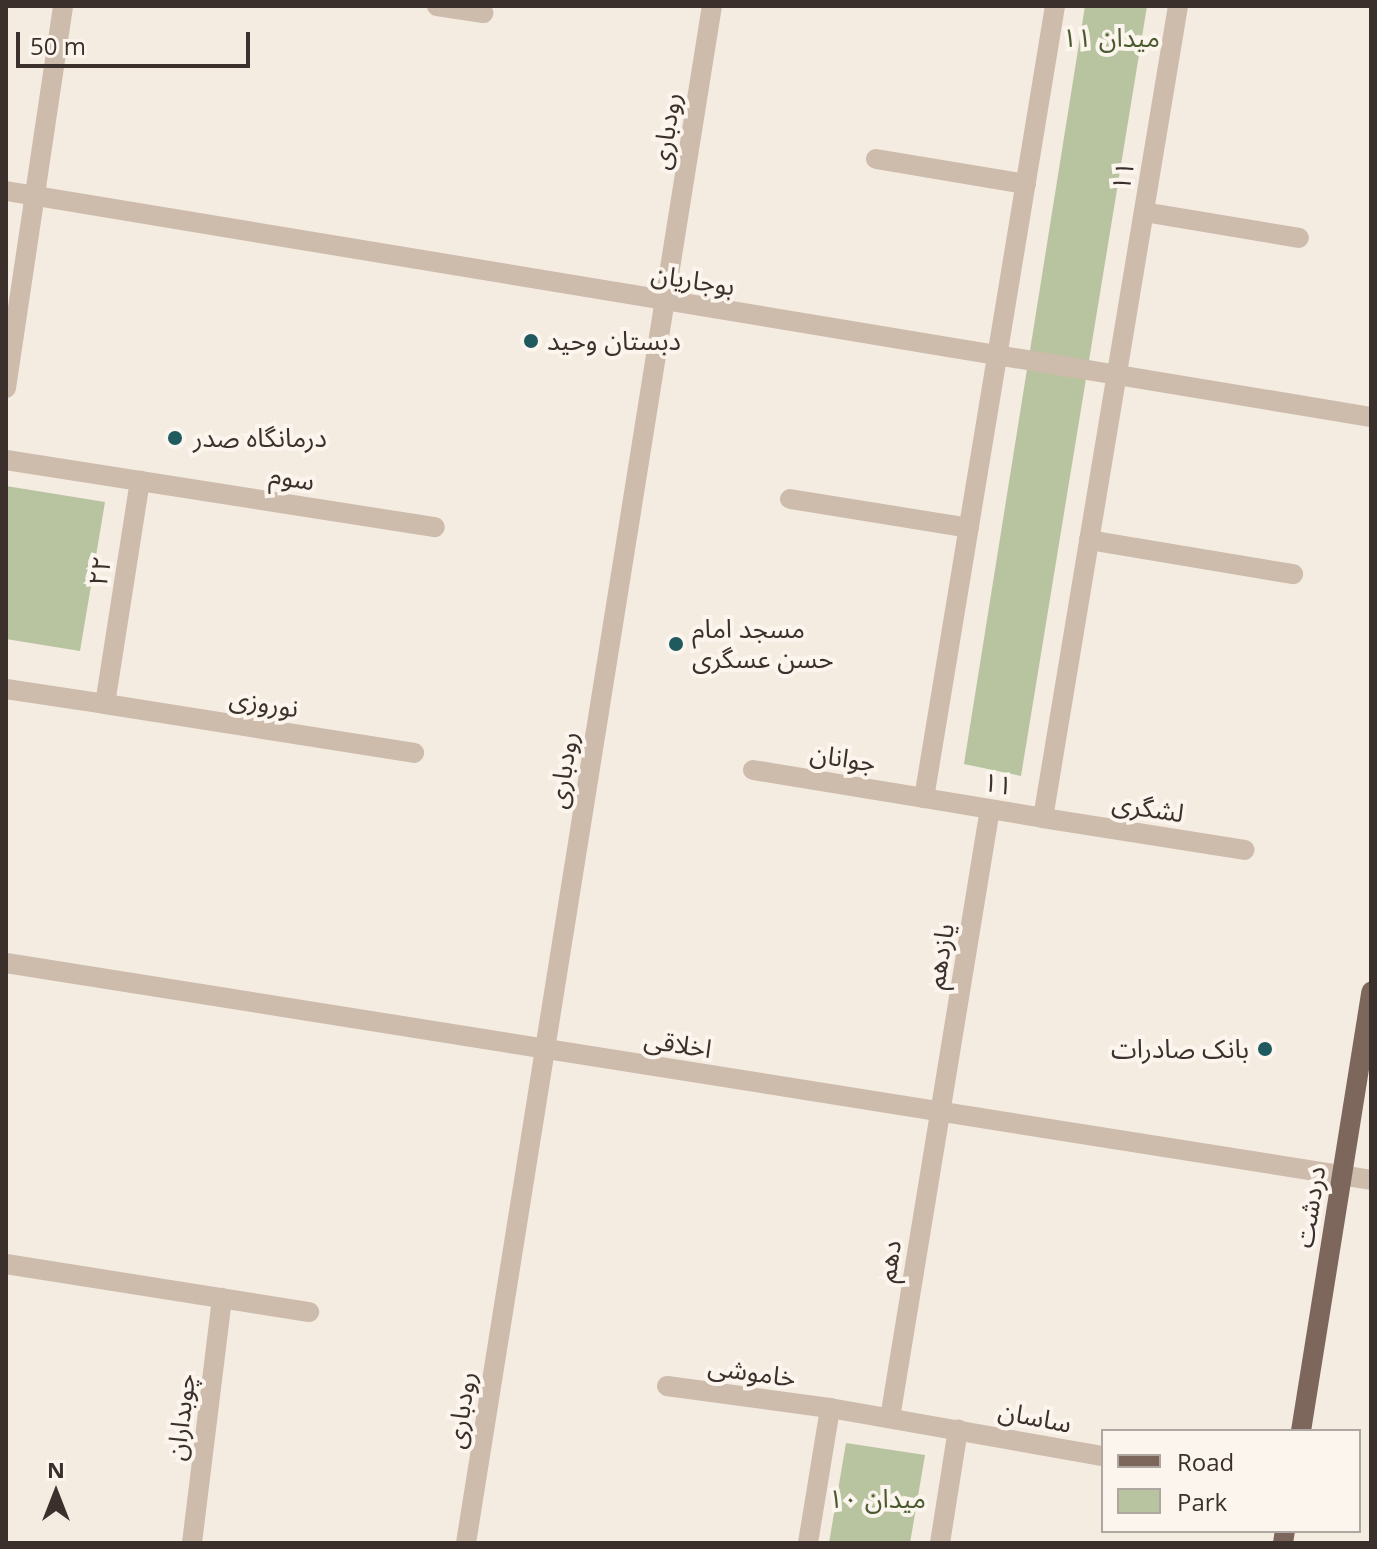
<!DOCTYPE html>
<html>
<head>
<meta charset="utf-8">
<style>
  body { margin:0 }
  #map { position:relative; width:1377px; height:1549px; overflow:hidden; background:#f4ebe1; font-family:"Open Sans","Noto Sans Arabic",sans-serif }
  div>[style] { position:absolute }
  .green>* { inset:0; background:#b8c4a0 }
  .minor>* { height:20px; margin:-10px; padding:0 10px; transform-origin:10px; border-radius:10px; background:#cdbbac }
  .major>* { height:20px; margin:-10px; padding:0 10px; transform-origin:10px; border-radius:10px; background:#7d675c }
  .dots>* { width:22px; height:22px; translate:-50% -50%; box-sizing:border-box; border:4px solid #fbf5ee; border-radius:50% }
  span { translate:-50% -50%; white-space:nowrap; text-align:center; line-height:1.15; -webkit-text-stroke:8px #fbf5ee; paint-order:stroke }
  .park-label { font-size:26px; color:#4a5a2e }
  .street-label { font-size:26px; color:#3b302b }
  .poi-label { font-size:26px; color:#3b302b }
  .left { translate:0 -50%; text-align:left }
  .right { translate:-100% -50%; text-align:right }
  .frame { position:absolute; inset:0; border:8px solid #3b302b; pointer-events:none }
  .legend { position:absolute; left:1101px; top:1429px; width:260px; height:104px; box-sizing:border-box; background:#fbf5ee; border:2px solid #aea6a0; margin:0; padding:10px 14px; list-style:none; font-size:24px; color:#3b302b }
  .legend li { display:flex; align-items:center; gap:16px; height:40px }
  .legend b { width:40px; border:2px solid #aea6a0 }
  .north { position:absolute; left:16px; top:1453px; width:80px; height:80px; -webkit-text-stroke:6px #fbf5ee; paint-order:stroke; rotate:0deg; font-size:22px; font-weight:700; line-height:32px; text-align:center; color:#3b302b }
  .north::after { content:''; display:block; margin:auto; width:28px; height:36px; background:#3b302b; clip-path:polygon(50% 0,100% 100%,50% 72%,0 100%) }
  .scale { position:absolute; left:16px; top:32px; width:234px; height:36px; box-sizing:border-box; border:4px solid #3b302b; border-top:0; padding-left:10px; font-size:24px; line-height:28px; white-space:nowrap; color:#3b302b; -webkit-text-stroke:6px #fbf5ee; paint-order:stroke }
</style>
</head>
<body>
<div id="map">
  <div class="green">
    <i style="clip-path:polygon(1085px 6px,1147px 6px,1021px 776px,964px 764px)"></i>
    <i style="clip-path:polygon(6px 486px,105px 502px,80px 651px,6px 639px)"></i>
    <i style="clip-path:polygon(846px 1443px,925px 1455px,910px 1543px,829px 1543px)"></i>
  </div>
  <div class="minor">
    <i style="left:437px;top:6px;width:47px;rotate:8.7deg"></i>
    <i style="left:1055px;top:6px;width:803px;rotate:99.39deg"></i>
    <i style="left:924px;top:798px;width:121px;rotate:9.5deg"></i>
    <i style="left:1043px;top:818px;width:823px;rotate:-80.56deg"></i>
    <i style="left:876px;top:159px;width:152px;rotate:9.5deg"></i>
    <i style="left:6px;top:191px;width:1384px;rotate:9.4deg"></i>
    <i style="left:1144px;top:212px;width:157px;rotate:9.5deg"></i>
    <i style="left:6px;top:388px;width:386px;rotate:-81.5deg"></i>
    <i style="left:6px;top:460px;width:434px;rotate:8.9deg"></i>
    <i style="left:790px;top:499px;width:181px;rotate:9.2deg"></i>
    <i style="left:1089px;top:540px;width:207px;rotate:9.5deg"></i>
    <i style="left:6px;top:689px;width:100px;rotate:8.6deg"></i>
    <i style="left:105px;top:704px;width:226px;rotate:-81.1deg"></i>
    <i style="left:105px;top:704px;width:313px;rotate:9deg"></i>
    <i style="left:753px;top:770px;width:173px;rotate:9.3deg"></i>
    <i style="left:1043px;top:818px;width:204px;rotate:9deg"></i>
    <i style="left:6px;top:963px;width:1382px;rotate:9.03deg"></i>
    <i style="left:6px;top:1264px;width:307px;rotate:9deg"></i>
    <i style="left:667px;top:1386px;width:164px;rotate:7.7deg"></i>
    <i style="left:830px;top:1408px;width:277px;rotate:10deg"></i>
    <i style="left:890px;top:1418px;width:617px;rotate:-80.68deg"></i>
    <i style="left:192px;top:1543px;width:247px;rotate:-83deg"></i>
    <i style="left:466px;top:1543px;width:1557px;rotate:-80.91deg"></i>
    <i style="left:808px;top:1543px;width:137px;rotate:-80.7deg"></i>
    <i style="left:940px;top:1543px;width:115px;rotate:-81deg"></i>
  </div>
  <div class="major">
    <i style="left:1301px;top:1431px;width:445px;rotate:-80.9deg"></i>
    <i style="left:1283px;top:1543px;width:12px;rotate:-81deg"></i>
  </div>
  <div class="dots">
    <i style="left:531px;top:341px;background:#1f5a5e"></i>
    <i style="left:175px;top:438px;background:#1f5a5e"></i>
    <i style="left:676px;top:644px;background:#1f5a5e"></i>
    <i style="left:1265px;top:1049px;background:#1f5a5e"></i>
  </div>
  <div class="park-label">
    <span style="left:1111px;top:38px">میدان ۱۱</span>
    <span style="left:877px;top:1499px">میدان ۱۰</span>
  </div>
  <div class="street-label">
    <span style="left:666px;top:131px;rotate:-81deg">رودباری</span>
    <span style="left:1123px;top:176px;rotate:-81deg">۱۱</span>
    <span style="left:693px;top:280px;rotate:9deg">بوجاریان</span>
    <span style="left:292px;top:478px;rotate:9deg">سوم</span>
    <span style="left:100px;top:571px;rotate:-81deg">۲۲</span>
    <span style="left:264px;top:703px;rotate:9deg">نوروزی</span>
    <span style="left:843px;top:758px;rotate:9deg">جوانان</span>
    <span style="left:563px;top:770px;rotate:-81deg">رودباری</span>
    <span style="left:998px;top:784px;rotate:9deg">۱۱</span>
    <span style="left:1148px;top:808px;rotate:9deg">لشگری</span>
    <span style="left:940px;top:956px;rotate:-81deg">یازدهم</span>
    <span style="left:678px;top:1044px;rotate:9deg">اخلاقی</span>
    <span style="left:1310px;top:1207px;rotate:-81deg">دردشت</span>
    <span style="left:889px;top:1261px;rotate:-81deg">دهم</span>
    <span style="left:752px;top:1372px;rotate:8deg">خاموشی</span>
    <span style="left:461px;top:1410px;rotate:-81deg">رودباری</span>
    <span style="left:181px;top:1417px;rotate:-83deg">چوبداران</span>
    <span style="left:1035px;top:1417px;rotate:11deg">ساسان</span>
  </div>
  <div class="poi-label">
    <span class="left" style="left:547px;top:341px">دبستان وحید</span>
    <span class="left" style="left:193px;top:438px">درمانگاه صدر</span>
    <span class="left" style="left:692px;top:644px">مسجد امام<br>حسن عسگری</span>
    <span class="right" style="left:1249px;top:1049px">بانک صادرات</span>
  </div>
  <div class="frame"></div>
  <ul class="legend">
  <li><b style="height:10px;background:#7d675c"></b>Road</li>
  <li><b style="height:22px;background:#b8c4a0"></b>Park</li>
  </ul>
  <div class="north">N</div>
  <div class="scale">50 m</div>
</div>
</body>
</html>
